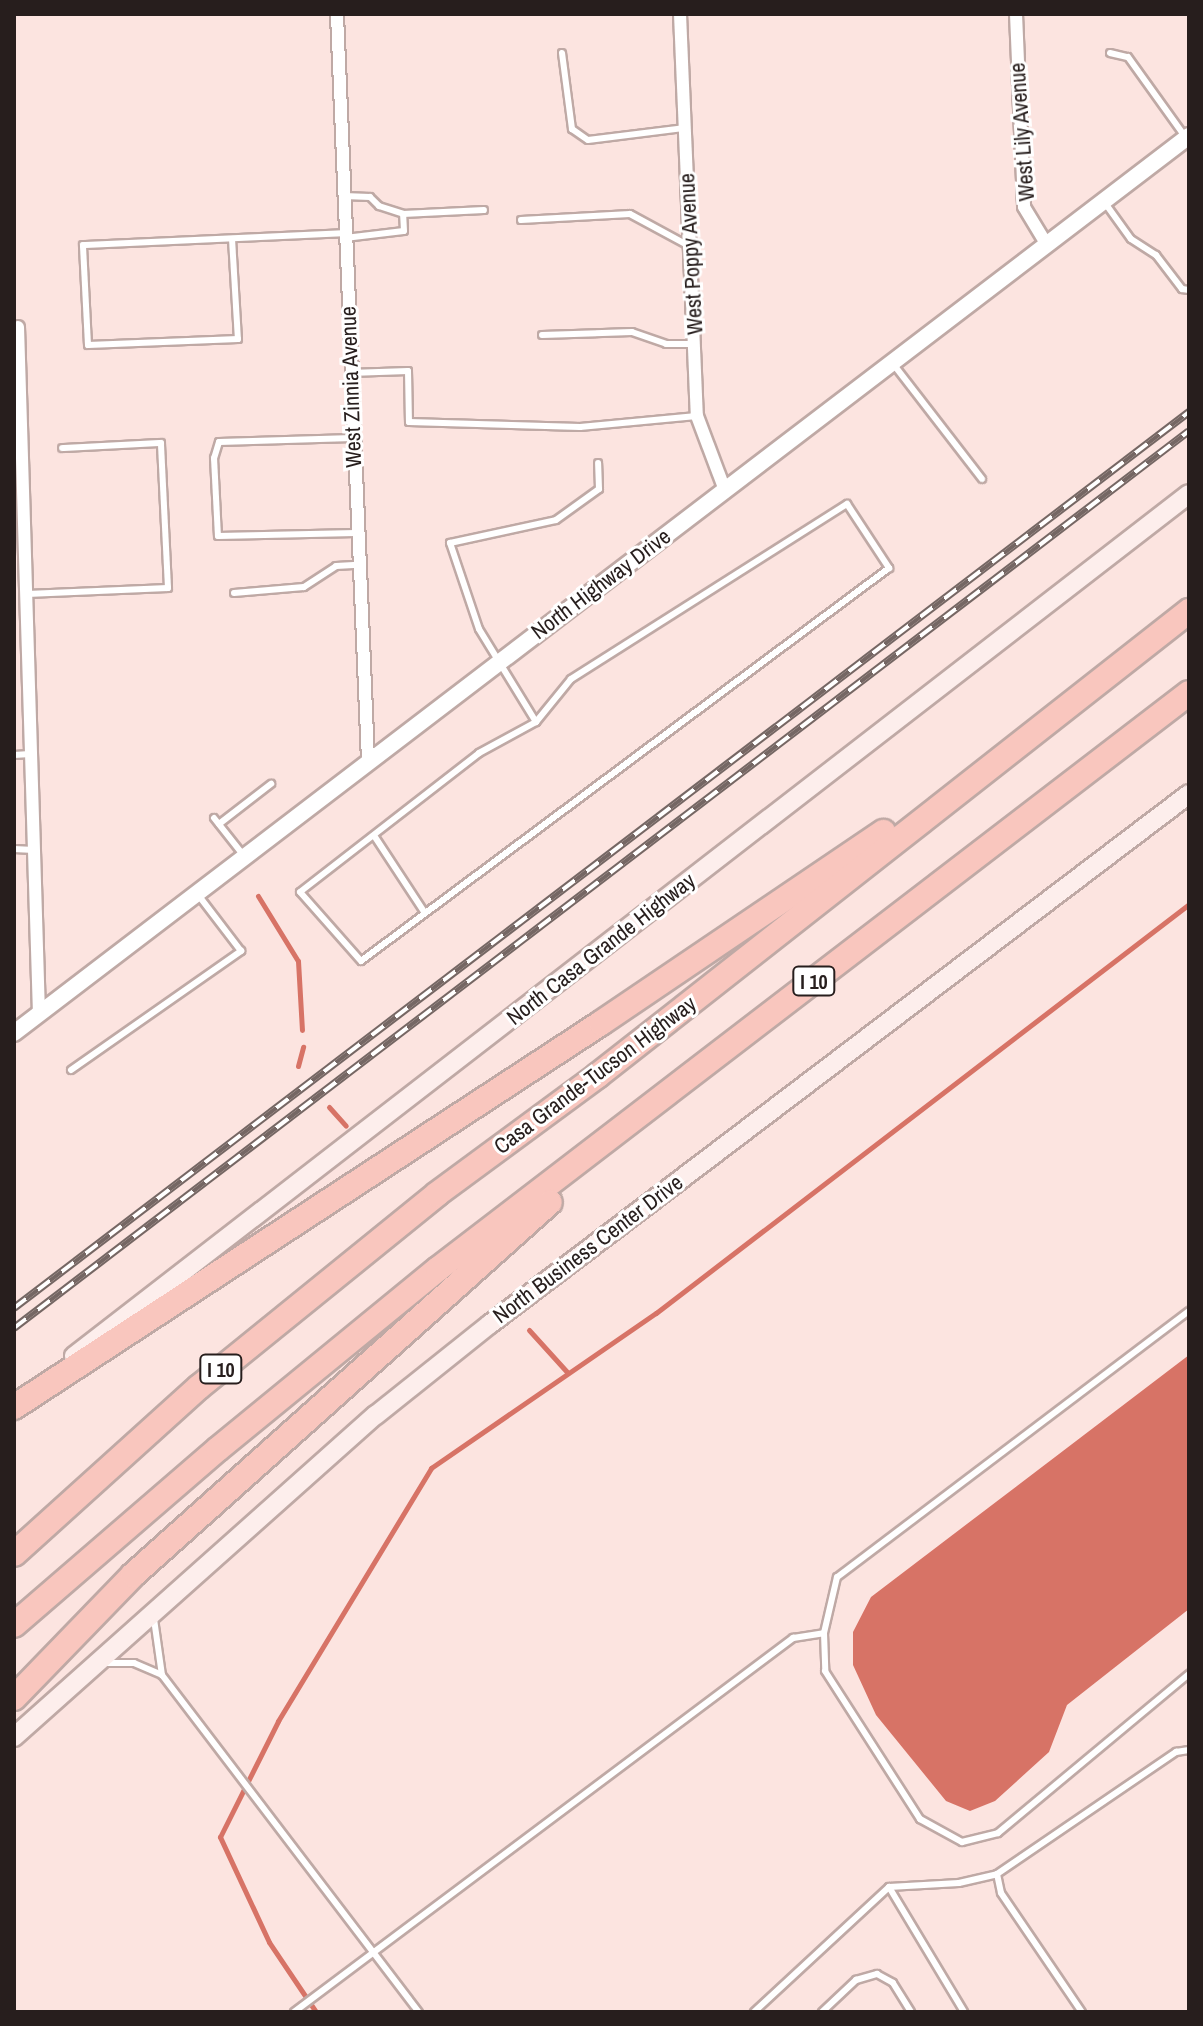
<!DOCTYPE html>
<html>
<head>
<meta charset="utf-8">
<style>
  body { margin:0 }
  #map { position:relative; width:1203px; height:2026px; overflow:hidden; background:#fce4e0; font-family:"Archivo Narrow",sans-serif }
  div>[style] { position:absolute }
  .water>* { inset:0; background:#d77366 }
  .stream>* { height:5px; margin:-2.5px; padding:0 2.5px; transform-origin:2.5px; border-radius:2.5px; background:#d77366 }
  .roads { filter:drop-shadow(2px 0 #bfa9a5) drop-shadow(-2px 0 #bfa9a5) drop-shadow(0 2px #bfa9a5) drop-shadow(0 -2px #bfa9a5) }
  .service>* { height:6px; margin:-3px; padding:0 3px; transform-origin:3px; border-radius:3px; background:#fff }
  .minor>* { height:12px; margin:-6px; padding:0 6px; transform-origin:6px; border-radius:6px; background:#fff }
  .tertiary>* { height:16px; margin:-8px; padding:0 8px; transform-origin:8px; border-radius:8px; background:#fff }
  .secondary>* { height:18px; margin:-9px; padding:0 9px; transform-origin:9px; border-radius:9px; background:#fdeeec }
  .motorway>* { height:24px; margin:-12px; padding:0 12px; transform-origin:12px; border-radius:12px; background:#f9c6be }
  .rail>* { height:8px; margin-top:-4px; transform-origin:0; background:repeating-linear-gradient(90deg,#fff 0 15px,#756764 0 30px); box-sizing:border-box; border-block:2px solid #756764 }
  span { translate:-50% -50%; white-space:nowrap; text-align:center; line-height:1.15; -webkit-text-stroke:6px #fff; paint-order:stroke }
  .shield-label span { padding:2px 6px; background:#fff; border:2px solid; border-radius:6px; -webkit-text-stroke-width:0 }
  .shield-label { font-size:20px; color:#271e1d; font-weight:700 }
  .street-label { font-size:22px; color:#271e1d }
  .frame { position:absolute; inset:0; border:16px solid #271e1d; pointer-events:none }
</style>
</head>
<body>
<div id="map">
  <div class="water">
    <i style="clip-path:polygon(1189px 1355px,1189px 1609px,1067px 1705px,1049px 1752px,995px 1801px,970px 1811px,946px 1801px,876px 1715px,853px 1665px,853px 1632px,871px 1597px)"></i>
  </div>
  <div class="stream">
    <i style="left:258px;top:896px;width:76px;rotate:58.4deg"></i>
    <i style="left:298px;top:961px;width:69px;rotate:86.7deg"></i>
    <i style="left:298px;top:1066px;width:20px;rotate:-75deg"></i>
    <i style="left:329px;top:1107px;width:25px;rotate:48deg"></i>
    <i style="left:529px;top:1330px;width:58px;rotate:47.8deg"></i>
    <i style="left:316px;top:2012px;width:84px;rotate:-123.9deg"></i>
    <i style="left:269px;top:1942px;width:116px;rotate:-115deg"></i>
    <i style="left:220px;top:1837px;width:130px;rotate:-63.4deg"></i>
    <i style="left:278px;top:1721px;width:296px;rotate:-58.8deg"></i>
    <i style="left:431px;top:1468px;width:273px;rotate:-34.6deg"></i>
    <i style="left:656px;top:1313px;width:672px;rotate:-37.5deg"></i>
  </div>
  <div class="roads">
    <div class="service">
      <i style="left:562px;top:53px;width:77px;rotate:82.5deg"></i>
      <i style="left:572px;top:129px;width:19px;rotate:35deg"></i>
      <i style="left:588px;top:140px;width:98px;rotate:-7.1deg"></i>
      <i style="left:1110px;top:53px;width:18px;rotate:13deg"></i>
      <i style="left:1128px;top:57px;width:100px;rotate:54.4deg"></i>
      <i style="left:344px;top:196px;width:26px;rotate:2deg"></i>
      <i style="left:370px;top:197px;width:13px;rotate:45deg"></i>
      <i style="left:379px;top:206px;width:25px;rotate:18deg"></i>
      <i style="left:403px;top:214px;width:81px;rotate:-2.8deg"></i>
      <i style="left:1105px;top:203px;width:44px;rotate:54.2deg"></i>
      <i style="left:1131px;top:239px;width:30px;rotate:33deg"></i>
      <i style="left:1156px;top:255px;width:43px;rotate:52.6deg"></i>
      <i style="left:1182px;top:289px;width:7px;rotate:8deg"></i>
      <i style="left:521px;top:220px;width:109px;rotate:-3.2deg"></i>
      <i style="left:630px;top:214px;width:67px;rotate:28.5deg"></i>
      <i style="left:345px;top:238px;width:59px;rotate:-6.8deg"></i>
      <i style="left:404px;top:231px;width:17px;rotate:-93deg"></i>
      <i style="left:232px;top:239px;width:100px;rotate:86.6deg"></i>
      <i style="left:238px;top:339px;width:150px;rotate:177.7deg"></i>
      <i style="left:88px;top:345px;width:100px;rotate:-92.9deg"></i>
      <i style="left:83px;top:245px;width:262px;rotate:-2.6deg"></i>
      <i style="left:542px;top:335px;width:90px;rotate:-1.9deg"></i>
      <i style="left:632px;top:332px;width:36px;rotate:19deg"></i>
      <i style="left:666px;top:344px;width:29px"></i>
      <i style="left:894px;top:365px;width:144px;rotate:52.3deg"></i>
      <i style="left:350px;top:373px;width:58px;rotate:-2deg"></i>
      <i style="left:408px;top:371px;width:51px;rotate:88.9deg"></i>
      <i style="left:409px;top:422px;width:171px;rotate:1.7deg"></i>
      <i style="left:580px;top:427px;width:117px;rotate:-5.4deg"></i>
      <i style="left:353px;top:438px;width:134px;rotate:178.3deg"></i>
      <i style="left:219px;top:442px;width:17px;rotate:107deg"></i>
      <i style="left:214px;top:458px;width:78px;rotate:87.1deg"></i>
      <i style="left:218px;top:536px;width:138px;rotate:-1.2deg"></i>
      <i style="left:847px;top:504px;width:77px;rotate:56.7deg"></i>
      <i style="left:889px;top:568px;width:658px;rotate:143.34deg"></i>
      <i style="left:361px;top:961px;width:92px;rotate:-131.5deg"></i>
      <i style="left:300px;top:892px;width:227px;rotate:-37.8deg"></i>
      <i style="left:479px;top:753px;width:65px;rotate:-28.5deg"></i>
      <i style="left:536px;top:722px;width:55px;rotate:-50.9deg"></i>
      <i style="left:571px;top:679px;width:327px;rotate:-32.4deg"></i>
      <i style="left:234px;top:593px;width:70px;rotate:-4.9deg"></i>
      <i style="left:304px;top:587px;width:38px;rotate:-33deg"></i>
      <i style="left:336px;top:566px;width:22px;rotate:-3deg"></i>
      <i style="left:27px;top:594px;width:141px;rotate:-2.4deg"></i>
      <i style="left:168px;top:588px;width:145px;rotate:-92.8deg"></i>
      <i style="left:161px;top:443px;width:99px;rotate:177.1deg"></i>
      <i style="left:536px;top:722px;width:109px;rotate:-121.5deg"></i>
      <i style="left:479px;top:629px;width:91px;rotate:-108.6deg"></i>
      <i style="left:450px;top:543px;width:108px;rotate:-12.2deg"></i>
      <i style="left:556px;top:520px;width:53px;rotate:-35.8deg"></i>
      <i style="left:599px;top:489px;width:26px;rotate:-92deg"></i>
      <i style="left:14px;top:755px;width:16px;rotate:-4deg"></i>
      <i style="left:214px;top:818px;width:48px;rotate:51.7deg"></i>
      <i style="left:219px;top:824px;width:66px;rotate:-37.6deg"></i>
      <i style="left:375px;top:837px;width:91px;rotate:56.7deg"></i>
      <i style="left:14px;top:849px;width:20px;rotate:3deg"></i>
      <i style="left:71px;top:1070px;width:208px;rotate:-35deg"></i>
      <i style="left:241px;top:951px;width:69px;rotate:-127.4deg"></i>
      <i style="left:1189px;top:1311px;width:441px;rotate:142.9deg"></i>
      <i style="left:837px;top:1577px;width:57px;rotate:103.1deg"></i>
      <i style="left:824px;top:1633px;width:38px;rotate:88deg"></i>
      <i style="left:825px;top:1671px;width:176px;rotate:57.3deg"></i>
      <i style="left:920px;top:1819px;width:48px;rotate:28.7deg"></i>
      <i style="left:962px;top:1842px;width:37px;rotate:-14deg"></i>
      <i style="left:998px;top:1833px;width:249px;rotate:-39.8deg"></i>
      <i style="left:154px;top:1619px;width:57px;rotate:81.9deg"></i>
      <i style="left:162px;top:1675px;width:424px;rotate:52.7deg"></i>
      <i style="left:105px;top:1663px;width:29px"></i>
      <i style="left:134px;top:1663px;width:30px;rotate:23deg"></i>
      <i style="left:997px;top:1874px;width:19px;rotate:78deg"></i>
      <i style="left:1001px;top:1893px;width:144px;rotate:55.8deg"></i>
      <i style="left:889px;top:1887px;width:146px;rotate:59deg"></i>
      <i style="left:294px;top:2012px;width:624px;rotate:-36.85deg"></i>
      <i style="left:793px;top:1638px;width:31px;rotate:-9deg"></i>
      <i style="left:754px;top:2012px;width:184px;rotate:-42.8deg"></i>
      <i style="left:889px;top:1887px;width:70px;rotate:-3.3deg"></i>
      <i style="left:959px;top:1883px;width:39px;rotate:-13deg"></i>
      <i style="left:997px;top:1874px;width:217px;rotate:-34.3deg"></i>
      <i style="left:1176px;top:1752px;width:13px;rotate:-9deg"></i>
      <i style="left:822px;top:2012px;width:47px;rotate:-43.3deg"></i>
      <i style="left:856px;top:1980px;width:22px;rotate:-16deg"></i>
      <i style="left:877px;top:1974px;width:18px;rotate:29deg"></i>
      <i style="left:893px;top:1983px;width:34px;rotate:58deg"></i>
    </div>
    <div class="minor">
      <i style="left:337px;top:14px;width:747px;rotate:87.62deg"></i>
      <i style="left:680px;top:14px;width:402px;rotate:87.6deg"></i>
      <i style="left:697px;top:416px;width:79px;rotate:69.3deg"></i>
      <i style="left:1016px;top:14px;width:193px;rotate:87.6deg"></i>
      <i style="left:1024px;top:207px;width:44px;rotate:58.8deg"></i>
      <i style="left:18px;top:327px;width:687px;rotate:88.25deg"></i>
    </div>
    <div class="tertiary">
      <i style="left:14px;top:1033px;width:1478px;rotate:-37.36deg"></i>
    </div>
    <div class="secondary">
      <i style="left:74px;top:1356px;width:1409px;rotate:-37.71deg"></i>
      <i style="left:14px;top:1737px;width:484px;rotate:-41.7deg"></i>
      <i style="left:376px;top:1415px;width:146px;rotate:-38.6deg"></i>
      <i style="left:490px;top:1324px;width:877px;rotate:-37.17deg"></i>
    </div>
    <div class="motorway">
      <i style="left:14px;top:1407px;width:701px;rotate:-33.19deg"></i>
      <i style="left:601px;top:1023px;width:341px;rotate:-34.1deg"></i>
      <i style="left:14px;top:1554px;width:249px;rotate:-42.1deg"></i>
      <i style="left:199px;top:1387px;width:306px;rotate:-39deg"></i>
      <i style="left:437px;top:1194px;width:199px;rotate:-36.4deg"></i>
      <i style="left:597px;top:1076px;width:753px;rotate:-38.15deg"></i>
      <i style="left:14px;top:1625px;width:269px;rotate:-40.8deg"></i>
      <i style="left:218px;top:1449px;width:284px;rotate:-39.3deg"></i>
      <i style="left:438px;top:1269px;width:946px;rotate:-37.49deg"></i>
      <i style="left:14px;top:1698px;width:171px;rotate:-45.9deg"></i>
      <i style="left:133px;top:1575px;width:559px;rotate:-41.81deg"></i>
    </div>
  </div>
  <div class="rail">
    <i style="left:14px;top:1308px;width:1478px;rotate:-37.33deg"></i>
    <i style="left:14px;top:1328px;width:1478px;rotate:-37.36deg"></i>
  </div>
  <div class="shield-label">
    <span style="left:814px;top:981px">I 10</span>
    <span style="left:221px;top:1369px">I 10</span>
  </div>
  <div class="street-label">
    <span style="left:1022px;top:132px;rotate:-94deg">West Lily Avenue</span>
    <span style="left:691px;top:254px;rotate:-93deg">West Poppy Avenue</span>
    <span style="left:351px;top:387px;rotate:-92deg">West Zinnia Avenue</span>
    <span style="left:601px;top:584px;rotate:-37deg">North Highway Drive</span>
    <span style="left:601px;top:949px;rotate:-38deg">North Casa Grande Highway</span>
    <span style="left:595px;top:1075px;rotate:-37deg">Casa Grande-Tucson Highway</span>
    <span style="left:588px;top:1249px;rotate:-37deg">North Business Center Drive</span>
  </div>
  <div class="frame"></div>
</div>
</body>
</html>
